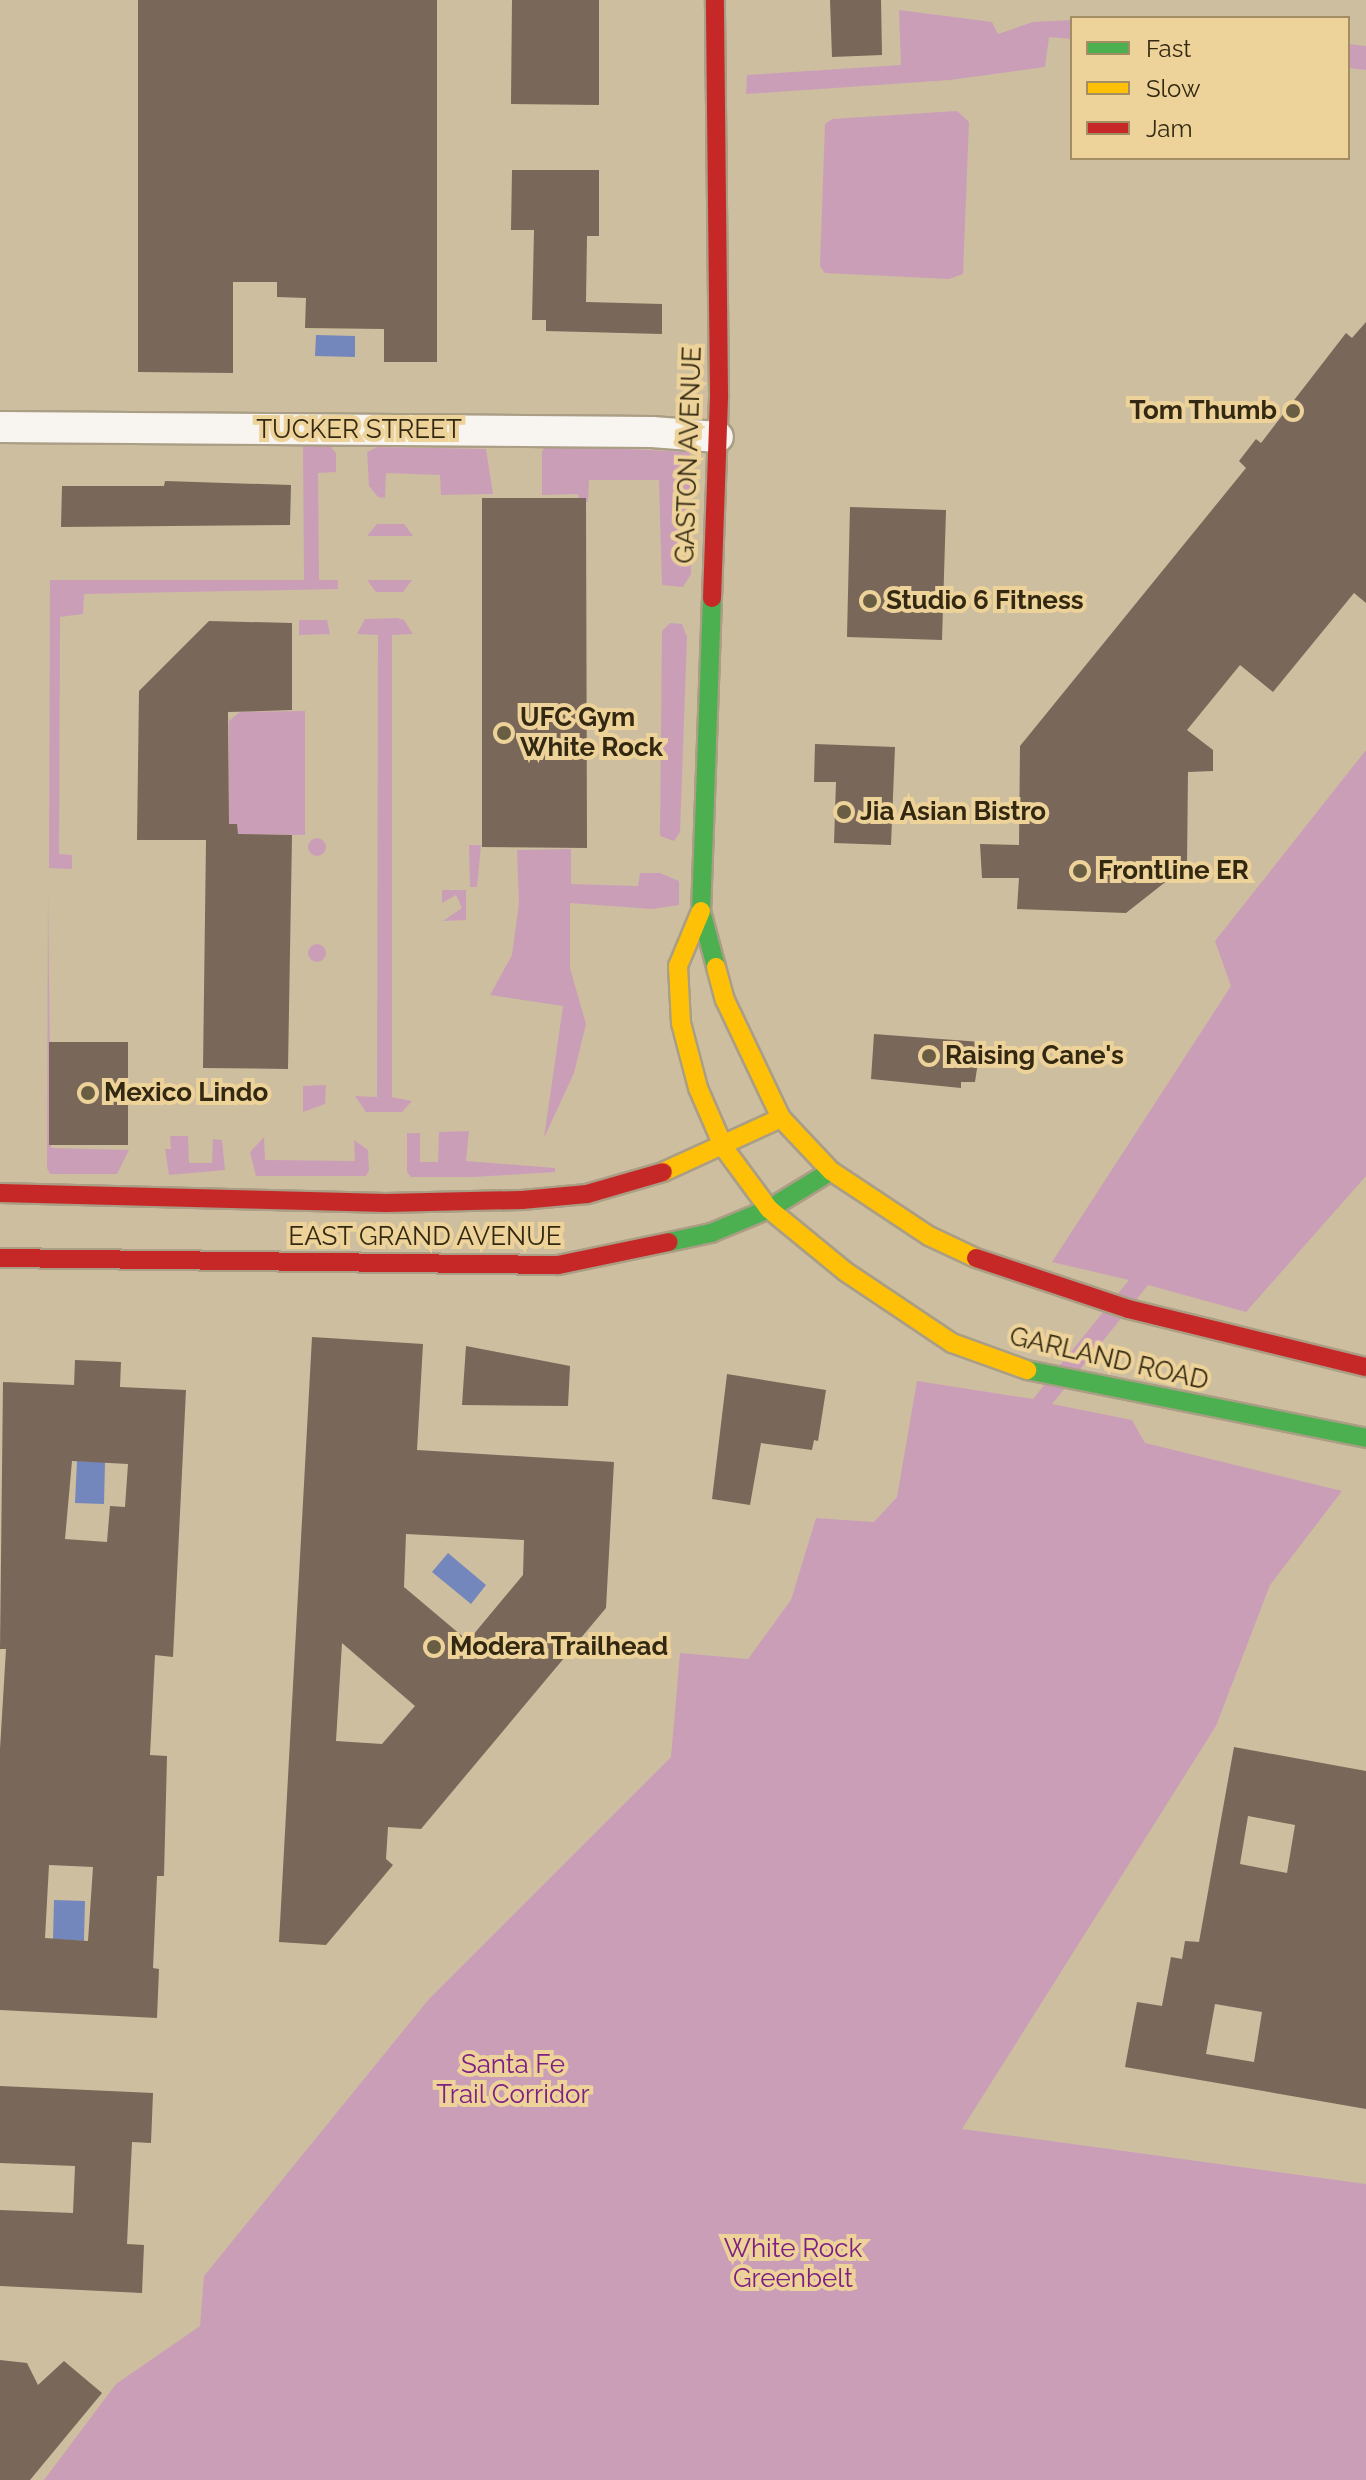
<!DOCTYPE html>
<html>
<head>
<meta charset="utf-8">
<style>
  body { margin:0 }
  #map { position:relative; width:1366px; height:2480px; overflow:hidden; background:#cdbe9f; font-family:Raleway,sans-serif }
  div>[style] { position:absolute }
  .green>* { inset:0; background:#cb9eb8 }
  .round { border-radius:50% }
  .water>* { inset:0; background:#7387bc }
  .building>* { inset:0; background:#796759 }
  .roads { filter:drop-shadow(2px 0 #aa9e85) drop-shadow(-2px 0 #aa9e85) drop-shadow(0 2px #aa9e85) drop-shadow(0 -2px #aa9e85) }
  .street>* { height:30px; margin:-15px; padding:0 15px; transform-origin:15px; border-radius:15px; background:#f8f5f1 }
  .fast>* { height:18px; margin:-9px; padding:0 9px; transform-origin:9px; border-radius:9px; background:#4caf50 }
  .slow>* { height:18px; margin:-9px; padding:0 9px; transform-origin:9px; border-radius:9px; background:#ffc107 }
  .jam>* { height:18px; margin:-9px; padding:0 9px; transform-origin:9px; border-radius:9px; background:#c62828 }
  .dots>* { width:22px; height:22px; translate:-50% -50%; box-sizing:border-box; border:4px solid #edd299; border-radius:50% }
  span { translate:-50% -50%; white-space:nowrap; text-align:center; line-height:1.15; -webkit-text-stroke:8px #edd299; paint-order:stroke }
  .poi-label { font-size:26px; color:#332912; font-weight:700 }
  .right { translate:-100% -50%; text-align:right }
  .left { translate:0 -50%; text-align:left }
  .street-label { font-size:26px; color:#332912 }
  .park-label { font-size:26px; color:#7d1f83 }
  .legend { position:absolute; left:1070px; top:16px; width:280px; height:144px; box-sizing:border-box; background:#edd299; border:2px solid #a38e63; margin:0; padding:10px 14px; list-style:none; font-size:24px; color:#332912 }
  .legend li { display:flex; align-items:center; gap:16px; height:40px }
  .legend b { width:40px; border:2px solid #a38e63 }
</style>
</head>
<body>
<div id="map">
  <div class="green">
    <i style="clip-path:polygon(899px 10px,992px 22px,998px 34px,1033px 22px,1072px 20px,1072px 39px,1049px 37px,1045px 67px,950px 80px,746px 94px,747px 75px,901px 65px)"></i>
    <i style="clip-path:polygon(1348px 44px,1366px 46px,1366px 70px,1348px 68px)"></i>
    <i style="clip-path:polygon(957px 111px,969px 122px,963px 274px,949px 279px,825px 273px,820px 266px,825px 124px,832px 119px)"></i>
    <i style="clip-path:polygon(303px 445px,330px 446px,336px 453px,336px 472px,318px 473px,319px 580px,338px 580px,338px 589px,84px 594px,83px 614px,60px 617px,59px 854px,72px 855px,72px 869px,49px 868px,50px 580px,304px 580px)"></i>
    <i style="clip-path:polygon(547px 445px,690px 452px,691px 574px,683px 587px,662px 585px,659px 480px,589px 480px,588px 502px,579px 502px,578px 494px,542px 495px,542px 451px)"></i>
    <i style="clip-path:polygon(377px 447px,486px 449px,493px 494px,441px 495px,440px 475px,386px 473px,385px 498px,378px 497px,369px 486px,367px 452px)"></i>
    <i style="clip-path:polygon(377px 524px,404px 524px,413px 536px,367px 536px)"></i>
    <i style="clip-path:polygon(367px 580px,412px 580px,403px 592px,376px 592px)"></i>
    <i style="clip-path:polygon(397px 618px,404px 620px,413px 634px,392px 635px,392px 1097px,412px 1101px,402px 1112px,366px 1112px,355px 1096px,377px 1097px,378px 635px,357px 634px,365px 619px)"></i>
    <i style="clip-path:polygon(299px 620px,327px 620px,330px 634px,299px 635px)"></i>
    <i style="clip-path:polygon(670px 623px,682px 624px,687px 637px,680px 832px,674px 841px,660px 836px,662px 631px)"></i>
    <i style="clip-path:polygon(305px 711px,305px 835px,229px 834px,229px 721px,240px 712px)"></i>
    <i style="clip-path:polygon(1366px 750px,1366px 1176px,1246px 1312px,1148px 1285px,1052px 1404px,1132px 1420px,1145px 1443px,1342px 1491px,1270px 1585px,1216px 1726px,962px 2129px,1366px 2184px,1366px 2480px,44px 2480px,116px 2384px,200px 2326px,204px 2276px,429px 1999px,671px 1757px,680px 1653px,748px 1659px,791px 1600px,816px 1518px,874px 1522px,897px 1497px,917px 1381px,1033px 1399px,1129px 1280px,1052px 1262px,1231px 986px,1215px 941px)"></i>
    <i class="round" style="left:308px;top:838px;width:18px;height:18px"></i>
    <i style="clip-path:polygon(469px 845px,481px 845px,477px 887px,470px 887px)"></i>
    <i style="clip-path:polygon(571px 849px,571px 884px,638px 886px,640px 873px,660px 873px,679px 881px,679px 905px,652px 909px,570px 903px,570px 968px,586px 1024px,574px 1073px,544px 1138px,563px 1006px,490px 995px,512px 955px,519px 903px,517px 850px)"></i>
    <i style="clip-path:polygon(442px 890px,466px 890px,466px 920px,443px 921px,462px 908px,456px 895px,442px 903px)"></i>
    <i style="clip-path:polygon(48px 892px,51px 1148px,129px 1150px,117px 1174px,50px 1174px,47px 1168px)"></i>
    <i class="round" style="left:308px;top:944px;width:18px;height:18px"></i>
    <i style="clip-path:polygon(326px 1085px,325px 1104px,303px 1112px,303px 1086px)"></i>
    <i style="clip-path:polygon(469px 1131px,466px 1161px,555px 1168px,555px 1172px,474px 1177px,411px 1177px,407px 1172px,407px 1133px,420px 1133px,420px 1162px,438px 1162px,439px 1132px)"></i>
    <i style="clip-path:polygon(170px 1136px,188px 1136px,189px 1163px,212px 1163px,213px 1139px,222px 1140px,225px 1170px,169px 1175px,165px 1149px,171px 1149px)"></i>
    <i style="clip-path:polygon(264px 1137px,265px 1160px,355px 1161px,354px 1140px,368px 1150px,369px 1170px,366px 1176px,256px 1176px,250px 1152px)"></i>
  </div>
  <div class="water">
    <i style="clip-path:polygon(316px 335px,355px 336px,355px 357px,315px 356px)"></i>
    <i style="clip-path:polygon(77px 1461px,105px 1462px,104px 1504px,75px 1503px)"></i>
    <i style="clip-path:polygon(448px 1553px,486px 1585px,471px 1604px,432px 1572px)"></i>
    <i style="clip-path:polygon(54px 1900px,85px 1901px,84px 1941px,53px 1939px)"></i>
  </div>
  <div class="building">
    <i style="clip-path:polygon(138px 0,437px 0,437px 362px,384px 362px,384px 329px,305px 328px,306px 298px,277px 297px,277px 282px,233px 282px,233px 373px,138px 372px)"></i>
    <i style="clip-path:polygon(512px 0,599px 0,599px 105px,511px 104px)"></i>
    <i style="clip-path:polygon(830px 0,881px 0,882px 55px,832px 57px)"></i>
    <i style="clip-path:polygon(512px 170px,599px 170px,599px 236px,587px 236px,586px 302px,662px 304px,662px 334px,546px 331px,546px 320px,532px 320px,534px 230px,511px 230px)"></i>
    <i style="clip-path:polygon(1366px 322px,1366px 603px,1354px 593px,1273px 692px,1240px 665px,1187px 730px,1213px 750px,1213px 771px,1188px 772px,1187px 865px,1126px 913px,1017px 909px,1019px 878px,982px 878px,980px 844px,1019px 845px,1020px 746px,1246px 468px,1239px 461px,1256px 439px,1261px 443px,1346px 333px,1352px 338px)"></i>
    <i style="clip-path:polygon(165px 481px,291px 485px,290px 525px,61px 527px,62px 486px,164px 486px)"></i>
    <i style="clip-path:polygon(482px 498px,586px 498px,587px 848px,482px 847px)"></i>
    <i style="clip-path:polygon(850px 507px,946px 510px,942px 640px,847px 637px)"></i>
    <i style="clip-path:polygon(209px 621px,292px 623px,292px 710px,228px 712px,229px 824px,237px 824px,238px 834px,292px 835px,288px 1069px,203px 1068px,206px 840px,137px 840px,139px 691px)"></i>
    <i style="clip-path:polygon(815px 744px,895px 747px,891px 845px,834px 843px,836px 782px,814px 782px)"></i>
    <i style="clip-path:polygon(874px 1034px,981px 1042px,975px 1082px,961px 1082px,961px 1088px,871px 1079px)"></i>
    <i style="clip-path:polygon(49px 1042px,128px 1042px,128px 1145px,49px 1145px)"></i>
    <i style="clip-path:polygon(evenodd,312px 1337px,423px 1344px,417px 1450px,614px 1462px,606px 1608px,421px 1829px,388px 1827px,386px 1859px,393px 1865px,326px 1945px,279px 1942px,312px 1337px,406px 1534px,524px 1540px,523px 1575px,468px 1641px,404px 1587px,406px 1534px,312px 1337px,342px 1643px,415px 1706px,382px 1744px,336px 1741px,342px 1643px)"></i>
    <i style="clip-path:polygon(466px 1346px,570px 1366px,568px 1406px,462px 1405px)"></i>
    <i style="clip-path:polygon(evenodd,75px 1360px,121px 1362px,120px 1387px,186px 1390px,173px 1657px,155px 1655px,150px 1755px,167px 1756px,164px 1876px,157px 1876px,153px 1968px,159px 1969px,157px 2018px,0 2010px,0 1749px,6px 1649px,0 1649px,3px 1382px,74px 1385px,75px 1360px,72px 1461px,128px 1464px,125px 1507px,110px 1506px,107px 1542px,65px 1539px,72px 1461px,75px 1360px,49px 1865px,93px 1867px,88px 1941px,45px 1938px,49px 1865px)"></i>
    <i style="clip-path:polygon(727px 1374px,826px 1390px,818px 1441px,814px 1440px,812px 1450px,761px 1443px,750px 1505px,712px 1499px)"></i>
    <i style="clip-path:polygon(evenodd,1234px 1747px,1366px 1771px,1366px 2109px,1125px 2067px,1137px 2002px,1162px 2006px,1171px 1957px,1182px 1959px,1185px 1941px,1199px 1942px,1234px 1747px,1248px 1816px,1295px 1825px,1287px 1873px,1240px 1864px,1248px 1816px,1234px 1747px,1215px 2004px,1262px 2012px,1254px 2062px,1206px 2054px,1215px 2004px)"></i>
    <i style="clip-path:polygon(0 2086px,153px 2093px,151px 2143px,132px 2142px,127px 2244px,144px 2245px,142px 2293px,0 2286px,0 2210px,73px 2213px,75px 2166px,0 2163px)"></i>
    <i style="clip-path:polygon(0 2360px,27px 2363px,38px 2385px,64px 2361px,102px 2393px,30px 2480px,0 2480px)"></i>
  </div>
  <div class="roads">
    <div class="street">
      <i style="left:0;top:427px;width:652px;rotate:0.44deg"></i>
      <i style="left:652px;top:432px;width:66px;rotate:4.3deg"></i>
    </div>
    <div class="fast">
      <i style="left:712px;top:598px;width:313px;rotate:92deg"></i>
      <i style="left:701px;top:911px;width:58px;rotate:75deg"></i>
      <i style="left:669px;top:1242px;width:43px;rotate:-12.1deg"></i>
      <i style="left:711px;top:1233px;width:63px;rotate:-22.5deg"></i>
      <i style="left:769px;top:1209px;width:73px;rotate:-31.5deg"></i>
      <i style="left:1027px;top:1370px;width:346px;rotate:11.3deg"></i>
    </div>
    <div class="slow">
      <i style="left:701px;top:911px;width:60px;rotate:112.7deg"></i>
      <i style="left:678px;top:966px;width:57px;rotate:87deg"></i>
      <i style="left:681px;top:1023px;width:67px;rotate:75.3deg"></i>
      <i style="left:698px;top:1088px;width:65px;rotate:66.6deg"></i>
      <i style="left:716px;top:967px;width:34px;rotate:75deg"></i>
      <i style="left:725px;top:1000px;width:131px;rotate:64.6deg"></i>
      <i style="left:724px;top:1148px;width:76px;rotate:53.6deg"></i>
      <i style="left:769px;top:1209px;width:99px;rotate:39.3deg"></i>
      <i style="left:846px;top:1272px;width:128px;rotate:33.8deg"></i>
      <i style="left:952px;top:1343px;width:80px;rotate:19.8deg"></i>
      <i style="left:663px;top:1172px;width:130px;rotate:-24.6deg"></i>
      <i style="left:781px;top:1118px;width:73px;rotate:46.7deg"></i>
      <i style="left:831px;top:1171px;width:118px;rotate:33.6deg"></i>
      <i style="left:929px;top:1236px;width:52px;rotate:25.1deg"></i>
    </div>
    <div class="jam">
      <i style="left:712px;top:598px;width:204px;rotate:-88deg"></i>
      <i style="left:719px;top:394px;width:394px;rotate:-90.6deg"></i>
      <i style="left:0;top:1193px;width:386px;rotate:1.5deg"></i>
      <i style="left:386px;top:1203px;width:136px;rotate:-1.3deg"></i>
      <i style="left:522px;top:1200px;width:65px;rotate:-5.3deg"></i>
      <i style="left:587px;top:1194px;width:79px;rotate:-16.1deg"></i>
      <i style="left:0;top:1258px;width:558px;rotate:0.72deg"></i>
      <i style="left:558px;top:1265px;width:113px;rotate:-11.7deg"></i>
      <i style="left:976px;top:1258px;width:160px;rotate:18.5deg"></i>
      <i style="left:1128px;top:1309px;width:245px;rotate:13.7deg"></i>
    </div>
  </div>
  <div class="dots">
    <i style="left:1293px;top:411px;background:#695d43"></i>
    <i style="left:870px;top:601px;background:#695d43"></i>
    <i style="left:504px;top:733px;background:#695d43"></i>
    <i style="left:844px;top:812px;background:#695d43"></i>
    <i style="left:1080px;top:871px;background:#695d43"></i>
    <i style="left:929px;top:1056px;background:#695d43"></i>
    <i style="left:88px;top:1093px;background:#695d43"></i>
    <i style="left:434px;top:1647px;background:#695d43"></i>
  </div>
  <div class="poi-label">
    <span class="right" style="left:1277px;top:411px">Tom Thumb</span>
    <span class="left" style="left:886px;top:601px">Studio 6 Fitness</span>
    <span class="left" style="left:520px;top:733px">UFC Gym<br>White Rock</span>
    <span class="left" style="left:860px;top:812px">Jia Asian Bistro</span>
    <span class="left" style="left:1098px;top:871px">Frontline ER</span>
    <span class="left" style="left:945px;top:1056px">Raising Cane's</span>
    <span class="left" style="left:104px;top:1093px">Mexico Lindo</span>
    <span class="left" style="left:450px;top:1647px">Modera Trailhead</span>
  </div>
  <div class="street-label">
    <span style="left:359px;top:430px">TUCKER STREET</span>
    <span style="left:689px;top:455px;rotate:-88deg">GASTON AVENUE</span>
    <span style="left:425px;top:1237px">EAST GRAND AVENUE</span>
    <span style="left:1109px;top:1359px;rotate:13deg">GARLAND ROAD</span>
  </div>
  <div class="park-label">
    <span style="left:513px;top:2080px">Santa Fe<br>Trail Corridor</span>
    <span style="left:793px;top:2264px">White Rock<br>Greenbelt</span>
  </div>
  <ul class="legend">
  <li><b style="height:10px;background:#4caf50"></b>Fast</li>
  <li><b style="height:10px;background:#ffc107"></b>Slow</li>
  <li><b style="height:10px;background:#c62828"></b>Jam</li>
  </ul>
</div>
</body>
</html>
